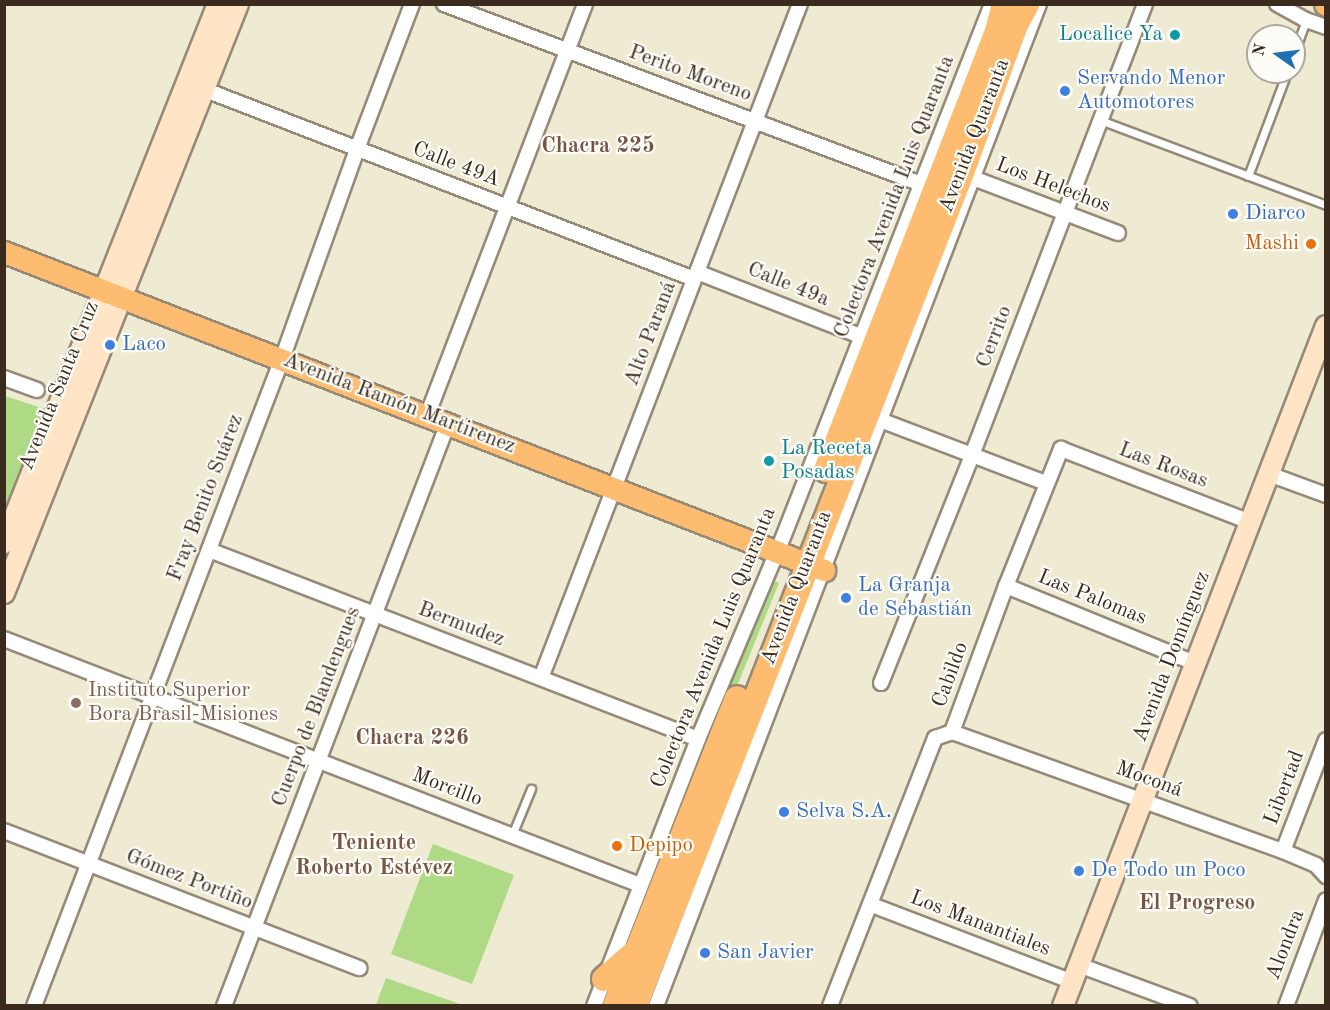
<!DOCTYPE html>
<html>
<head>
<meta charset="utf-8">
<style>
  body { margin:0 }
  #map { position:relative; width:1330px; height:1010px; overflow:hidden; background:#efead2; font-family:"Old Standard TT",serif }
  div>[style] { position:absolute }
  .green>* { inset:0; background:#aeda86 }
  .roads { filter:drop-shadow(2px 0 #958a78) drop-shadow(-2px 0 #958a78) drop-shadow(0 2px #958a78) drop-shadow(0 -2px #958a78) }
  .lane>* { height:7px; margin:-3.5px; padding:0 3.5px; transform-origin:3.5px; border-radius:3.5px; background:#fff }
  .street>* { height:14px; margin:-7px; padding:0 7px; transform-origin:7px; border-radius:7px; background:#fff }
  .secondary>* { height:20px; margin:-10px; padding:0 10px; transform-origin:10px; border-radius:10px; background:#ffe4c6 }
  .primary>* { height:21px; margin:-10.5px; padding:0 10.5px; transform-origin:10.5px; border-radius:10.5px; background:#febc70 }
  .highway>* { height:24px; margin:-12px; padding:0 12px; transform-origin:12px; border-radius:12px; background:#febc70 }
  .dots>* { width:16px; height:16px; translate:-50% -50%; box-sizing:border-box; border:3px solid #fdfcf7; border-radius:50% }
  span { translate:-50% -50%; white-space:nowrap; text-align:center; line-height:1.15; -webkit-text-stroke:4.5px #fdfcf7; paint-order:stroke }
  .culture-label { font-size:21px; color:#0d838f }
  .right { translate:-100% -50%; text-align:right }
  .left { translate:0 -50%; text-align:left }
  .street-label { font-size:21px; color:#3b2a1e }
  .shop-label { font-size:21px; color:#366cbe }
  .food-label { font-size:21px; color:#c56008 }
  .education-label { font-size:21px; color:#785e54 }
  .neighbourhood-label { font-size:22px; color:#775546; font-weight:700 }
  .frame { position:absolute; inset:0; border:6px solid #3b2a1e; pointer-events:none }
  .north { position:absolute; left:1246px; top:24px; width:60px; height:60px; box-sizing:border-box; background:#fdfcf7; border:2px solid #afa8a0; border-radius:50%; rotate:284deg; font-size:16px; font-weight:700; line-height:24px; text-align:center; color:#3b2a1e }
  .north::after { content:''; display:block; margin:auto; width:21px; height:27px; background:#1f6fb2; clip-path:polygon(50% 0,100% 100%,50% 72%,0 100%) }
</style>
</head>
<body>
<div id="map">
  <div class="green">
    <i style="clip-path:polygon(5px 396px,45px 409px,5px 515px,4px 396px)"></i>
    <i style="clip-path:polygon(770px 579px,779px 583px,629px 951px,617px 959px)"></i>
    <i style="clip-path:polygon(433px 844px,514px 875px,472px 984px,391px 954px)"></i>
    <i style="clip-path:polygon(386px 978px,460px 1004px,376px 1005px)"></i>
  </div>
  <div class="roads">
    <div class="lane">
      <i style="left:1294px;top:53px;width:35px;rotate:-70deg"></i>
      <i style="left:1100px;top:120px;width:241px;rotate:20.6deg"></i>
      <i style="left:1248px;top:176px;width:111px;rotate:-69.4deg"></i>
      <i style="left:512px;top:835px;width:50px;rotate:-67.6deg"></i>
    </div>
    <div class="street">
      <i style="left:444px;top:4px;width:510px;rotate:20.67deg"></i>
      <i style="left:1277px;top:4px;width:33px;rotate:29deg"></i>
      <i style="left:1306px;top:20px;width:21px;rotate:19deg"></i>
      <i style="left:203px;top:89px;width:526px;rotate:21.15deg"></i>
      <i style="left:973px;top:178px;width:155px;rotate:20.8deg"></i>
      <i style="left:697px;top:272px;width:178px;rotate:21.4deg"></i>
      <i style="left:4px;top:378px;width:35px;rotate:20deg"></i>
      <i style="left:427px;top:416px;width:441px;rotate:-69deg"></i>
      <i style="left:880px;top:420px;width:178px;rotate:20.8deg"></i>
      <i style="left:1269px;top:474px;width:61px;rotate:20.2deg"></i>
      <i style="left:209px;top:550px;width:524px;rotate:21.13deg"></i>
      <i style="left:1006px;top:586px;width:204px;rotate:22.2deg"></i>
      <i style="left:4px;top:639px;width:682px;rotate:21.15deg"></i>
      <i style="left:541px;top:678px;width:722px;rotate:-68.98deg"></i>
      <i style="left:881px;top:683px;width:245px;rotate:-68.2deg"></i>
      <i style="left:972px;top:455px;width:483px;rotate:-69deg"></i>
      <i style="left:952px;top:732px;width:156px;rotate:-69.7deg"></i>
      <i style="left:1006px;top:586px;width:148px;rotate:-68.1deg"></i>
      <i style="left:1061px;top:449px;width:203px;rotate:21.1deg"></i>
      <i style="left:952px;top:732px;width:352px;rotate:19.8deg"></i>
      <i style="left:1283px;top:851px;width:36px;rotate:23deg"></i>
      <i style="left:1316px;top:865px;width:15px;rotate:48deg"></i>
      <i style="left:4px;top:831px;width:381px;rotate:21.1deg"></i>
      <i style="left:1283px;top:851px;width:119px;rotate:-68.8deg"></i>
      <i style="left:872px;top:905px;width:215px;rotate:21deg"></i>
      <i style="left:1079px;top:965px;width:118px;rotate:20.3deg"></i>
      <i style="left:34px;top:1006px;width:693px;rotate:-69.03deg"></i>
      <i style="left:282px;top:359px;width:223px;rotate:-70.3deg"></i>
      <i style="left:357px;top:149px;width:155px;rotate:-69.2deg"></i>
      <i style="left:224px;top:1006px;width:625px;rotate:-68.98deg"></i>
      <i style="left:594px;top:1006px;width:287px;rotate:-68.7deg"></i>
      <i style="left:698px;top:739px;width:211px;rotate:-67.1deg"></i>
      <i style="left:780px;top:545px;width:581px;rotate:-68.6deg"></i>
      <i style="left:656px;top:1006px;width:1073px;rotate:-69.08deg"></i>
      <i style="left:830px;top:1006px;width:288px;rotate:-68.6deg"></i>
      <i style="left:935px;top:738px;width:18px;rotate:-19deg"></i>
      <i style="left:1286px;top:1006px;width:113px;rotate:-69.3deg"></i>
    </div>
    <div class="secondary">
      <i style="left:4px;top:543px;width:580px;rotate:-68.35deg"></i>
      <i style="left:4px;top:593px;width:634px;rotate:-68.33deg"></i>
      <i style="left:1063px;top:1006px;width:729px;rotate:-68.86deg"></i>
    </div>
    <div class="primary">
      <i style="left:1325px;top:4px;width:1px;rotate:45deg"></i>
      <i style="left:4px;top:252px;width:880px;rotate:21.2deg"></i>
    </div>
    <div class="highway">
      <i style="left:826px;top:470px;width:470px;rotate:-68.7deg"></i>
      <i style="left:997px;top:32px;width:29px;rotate:-76deg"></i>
      <i style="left:604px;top:979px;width:40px;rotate:-41deg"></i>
      <i style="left:615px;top:1006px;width:331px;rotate:-68.4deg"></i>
      <i style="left:635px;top:1006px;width:895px;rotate:-68.57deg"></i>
      <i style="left:962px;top:173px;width:158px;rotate:-70deg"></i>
      <i style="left:1016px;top:25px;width:24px;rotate:-62deg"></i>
    </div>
  </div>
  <div class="dots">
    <i style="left:1175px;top:35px;background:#0f9aa8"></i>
    <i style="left:1065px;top:91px;background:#3f7fe0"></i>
    <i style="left:1233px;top:214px;background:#3f7fe0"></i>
    <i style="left:1311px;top:244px;background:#e8710a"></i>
    <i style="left:110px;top:345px;background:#3f7fe0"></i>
    <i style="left:769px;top:461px;background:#0f9aa8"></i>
    <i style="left:846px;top:598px;background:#3f7fe0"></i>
    <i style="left:76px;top:703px;background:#8d6e63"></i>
    <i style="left:784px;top:812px;background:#3f7fe0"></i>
    <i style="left:617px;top:846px;background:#e8710a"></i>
    <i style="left:1079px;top:871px;background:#3f7fe0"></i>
    <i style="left:705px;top:953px;background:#3f7fe0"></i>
  </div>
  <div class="culture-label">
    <span class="right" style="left:1163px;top:35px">Localice Ya</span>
    <span class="left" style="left:781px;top:461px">La Receta<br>Posadas</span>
  </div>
  <div class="street-label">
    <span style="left:690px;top:74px;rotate:20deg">Perito Moreno</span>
    <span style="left:975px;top:136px;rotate:-69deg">Avenida Quaranta</span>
    <span style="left:456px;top:165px;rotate:21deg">Calle 49A</span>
    <span style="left:1053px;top:186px;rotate:21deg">Los Helechos</span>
    <span style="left:895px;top:197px;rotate:-69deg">Colectora Avenida Luis Quaranta</span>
    <span style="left:788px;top:285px;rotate:22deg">Calle 49a</span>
    <span style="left:651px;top:334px;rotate:-69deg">Alto Paraná</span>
    <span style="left:995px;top:337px;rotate:-69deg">Cerrito</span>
    <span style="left:60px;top:386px;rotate:-68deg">Avenida Santa Cruz</span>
    <span style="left:399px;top:404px;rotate:21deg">Avenida Ramón Martirenez</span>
    <span style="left:1163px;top:466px;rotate:21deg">Las Rosas</span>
    <span style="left:206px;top:498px;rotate:-69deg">Fray Benito Suárez</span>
    <span style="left:797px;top:588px;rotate:-69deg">Avenida Quaranta</span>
    <span style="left:1092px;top:598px;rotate:22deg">Las Palomas</span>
    <span style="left:461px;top:625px;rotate:21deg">Bermudez</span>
    <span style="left:714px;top:648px;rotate:-68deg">Colectora Avenida Luis Quaranta</span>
    <span style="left:1172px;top:657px;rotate:-69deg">Avenida Domínguez</span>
    <span style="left:951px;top:675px;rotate:-70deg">Cabildo</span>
    <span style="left:317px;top:707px;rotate:-69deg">Cuerpo de Blandengues</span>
    <span style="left:1149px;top:780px;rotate:20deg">Moconá</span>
    <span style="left:447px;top:788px;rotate:21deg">Morcillo</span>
    <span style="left:1285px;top:788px;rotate:-69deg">Libertad</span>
    <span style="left:189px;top:880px;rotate:21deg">Gómez Portiño</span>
    <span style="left:980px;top:924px;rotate:21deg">Los Manantiales</span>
    <span style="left:1286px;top:945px;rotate:-69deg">Alondra</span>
  </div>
  <div class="shop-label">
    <span class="left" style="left:1077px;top:91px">Servando Menor<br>Automotores</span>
    <span class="left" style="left:1245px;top:214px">Diarco</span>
    <span class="left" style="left:122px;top:345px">Laco</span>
    <span class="left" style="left:858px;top:598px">La Granja<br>de Sebastián</span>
    <span class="left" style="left:796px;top:812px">Selva S.A.</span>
    <span class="left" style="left:1091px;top:871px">De Todo un Poco</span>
    <span class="left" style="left:717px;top:953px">San Javier</span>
  </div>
  <div class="food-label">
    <span class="right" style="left:1299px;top:244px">Mashi</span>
    <span class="left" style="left:629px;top:846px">Depipo</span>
  </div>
  <div class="education-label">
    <span class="left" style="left:88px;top:703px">Instituto Superior<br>Bora Brasil-Misiones</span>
  </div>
  <div class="neighbourhood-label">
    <span style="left:598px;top:147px">Chacra 225</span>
    <span style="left:412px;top:739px">Chacra 226</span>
    <span style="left:374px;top:856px">Teniente<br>Roberto Estévez</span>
    <span style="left:1197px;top:904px">El Progreso</span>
  </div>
  <div class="frame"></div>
  <div class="north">N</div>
</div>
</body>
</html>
